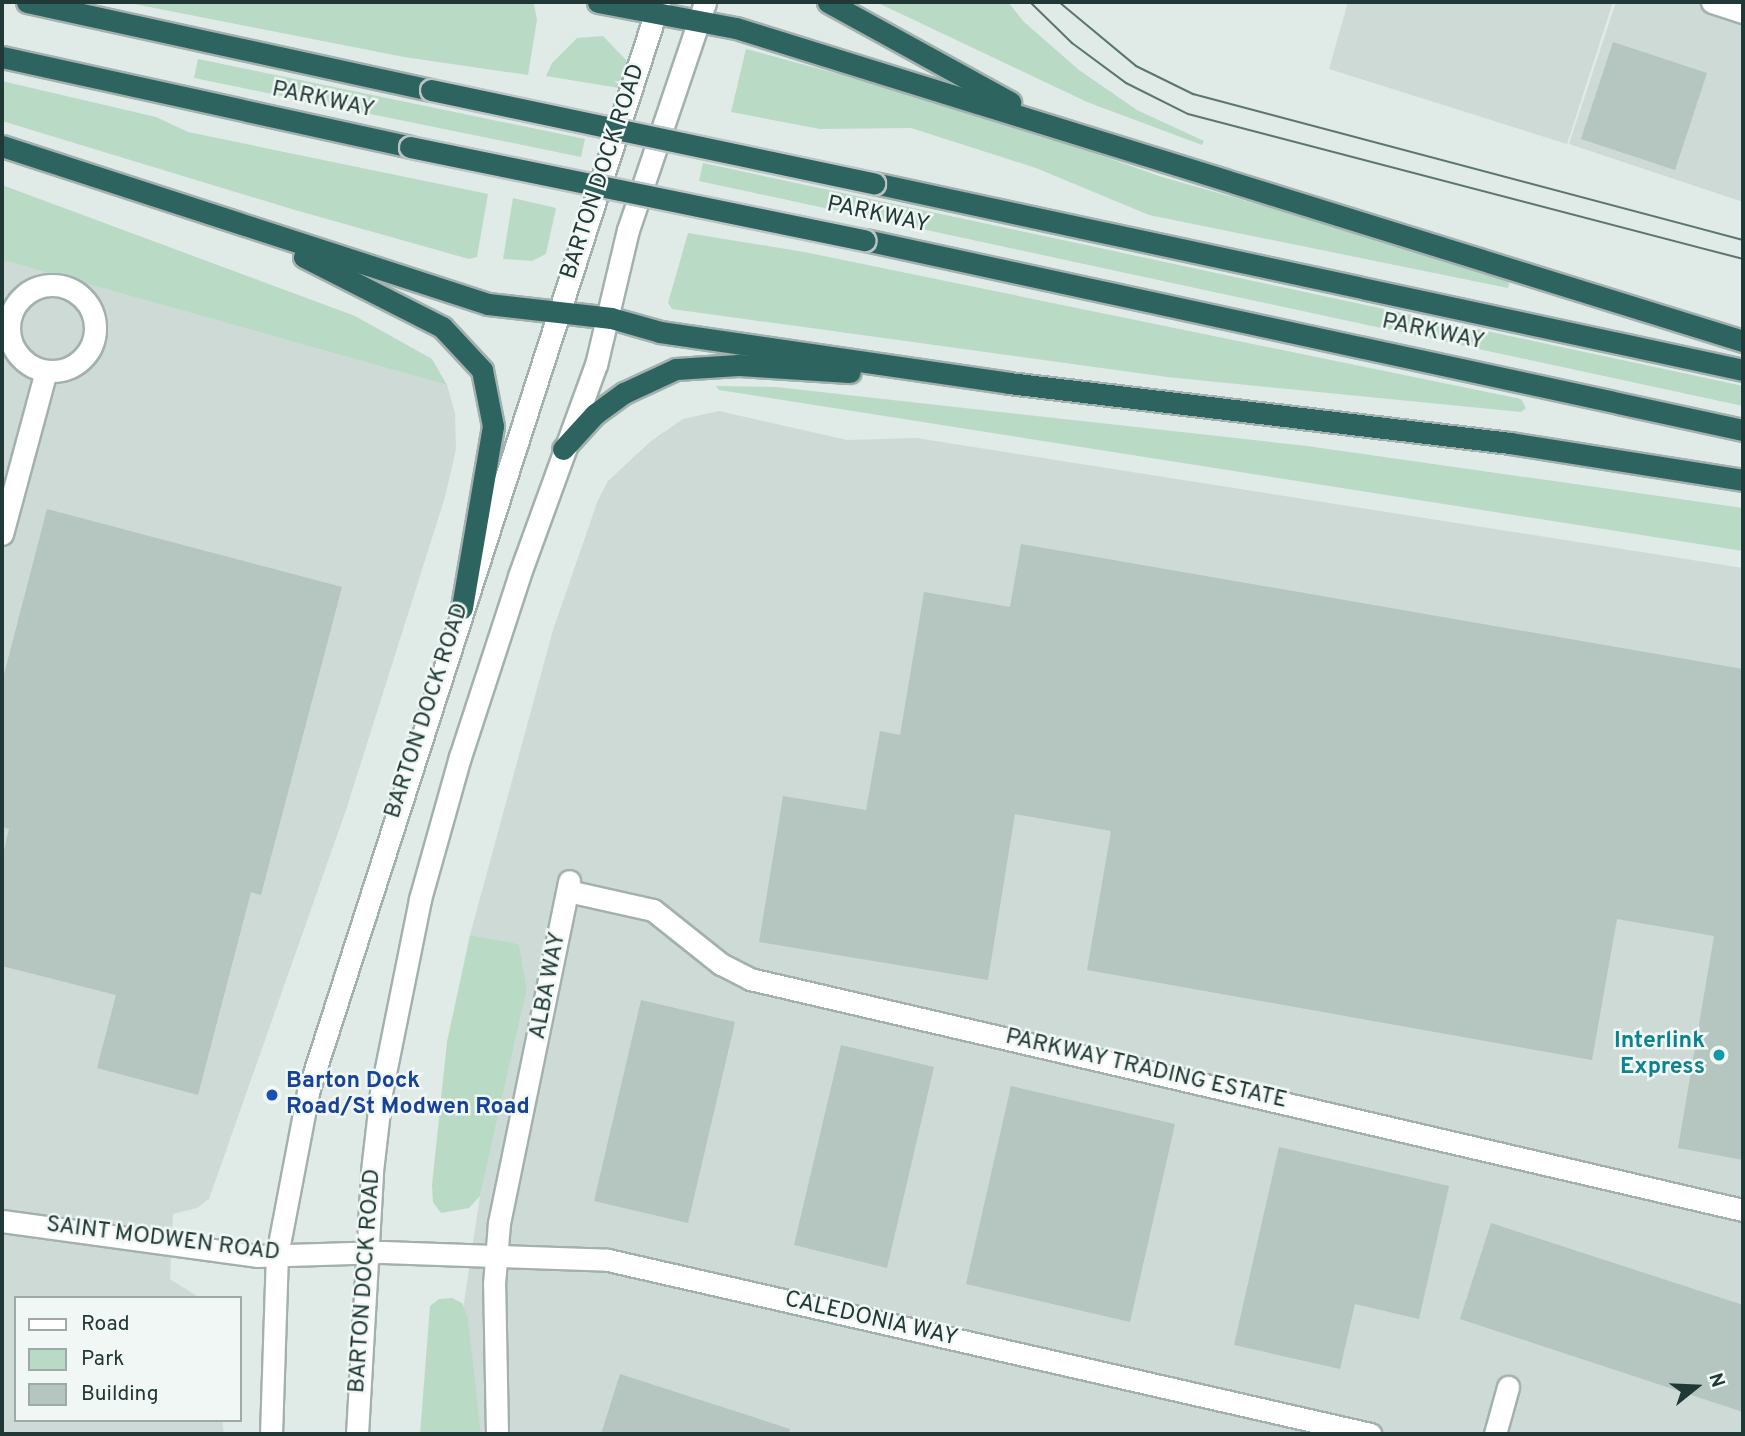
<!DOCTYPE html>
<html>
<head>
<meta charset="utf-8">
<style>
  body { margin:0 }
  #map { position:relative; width:1745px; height:1436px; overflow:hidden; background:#e0eae7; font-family:Overpass,sans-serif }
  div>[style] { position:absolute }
  .built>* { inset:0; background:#cedad6 }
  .green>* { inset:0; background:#b9dbc6 }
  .building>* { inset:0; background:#b5c5c0 }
  .roads { filter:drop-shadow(2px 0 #a3b1ae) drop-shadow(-2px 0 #a3b1ae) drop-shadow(0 2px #a3b1ae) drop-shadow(0 -2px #a3b1ae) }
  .street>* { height:21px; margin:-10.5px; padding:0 10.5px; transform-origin:10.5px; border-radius:10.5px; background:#fff }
  .street>.ring { margin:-10.5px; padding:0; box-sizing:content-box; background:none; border:21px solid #fff; border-radius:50% }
  .secondary>* { height:21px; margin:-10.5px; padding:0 10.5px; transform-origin:10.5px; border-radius:10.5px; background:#fff }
  .highway>* { height:21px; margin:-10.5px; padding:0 10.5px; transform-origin:10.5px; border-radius:10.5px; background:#2e6460 }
  .tram>* { height:2px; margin:-1px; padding:0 1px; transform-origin:1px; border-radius:1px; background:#5b7572 }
  .bridges { filter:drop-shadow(2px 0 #bcc4c3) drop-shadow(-2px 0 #bcc4c3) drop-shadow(0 2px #bcc4c3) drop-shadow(0 -2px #bcc4c3) }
  .highway-bridge>* { height:21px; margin:-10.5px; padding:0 10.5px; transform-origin:10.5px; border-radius:10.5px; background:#2e6460 }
  .dots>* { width:19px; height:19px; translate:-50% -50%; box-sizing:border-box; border:4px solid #f0f7f4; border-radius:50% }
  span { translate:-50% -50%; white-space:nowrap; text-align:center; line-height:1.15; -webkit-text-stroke:5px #f0f7f4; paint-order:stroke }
  .street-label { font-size:23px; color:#213936 }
  .culture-label { font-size:23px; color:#0d838f; font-weight:700 }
  .right { translate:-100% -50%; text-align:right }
  .transit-label { font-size:23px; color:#164399; font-weight:700 }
  .left { translate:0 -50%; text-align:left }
  .frame { position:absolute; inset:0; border:4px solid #213936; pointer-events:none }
  .legend { position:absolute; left:14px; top:1296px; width:228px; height:126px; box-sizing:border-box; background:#f0f7f4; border:2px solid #9daba8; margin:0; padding:9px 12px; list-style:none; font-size:21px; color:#213936 }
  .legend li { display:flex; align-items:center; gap:14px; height:35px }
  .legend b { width:35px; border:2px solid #9daba8 }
  .north { position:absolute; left:1661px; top:1352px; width:70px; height:70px; -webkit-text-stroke:5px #f0f7f4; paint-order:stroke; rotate:72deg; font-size:19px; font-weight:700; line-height:28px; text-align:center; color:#213936 }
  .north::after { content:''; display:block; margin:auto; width:24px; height:32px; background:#213936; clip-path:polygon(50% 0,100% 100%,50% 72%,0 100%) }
</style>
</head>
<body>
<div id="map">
  <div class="built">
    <i style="clip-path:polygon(1348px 2px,1613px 2px,1567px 144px,1329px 69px)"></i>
    <i style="clip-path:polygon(1616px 2px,1743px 2px,1743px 202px,1569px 144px)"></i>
    <i style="clip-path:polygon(2px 260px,447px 385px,455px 413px,456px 449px,445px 497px,346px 810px,209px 1199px,197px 1208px,173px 1214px,170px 1279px,200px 1298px,16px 1298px,16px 1420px,222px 1420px,224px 1434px,2px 1434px)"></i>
    <i style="clip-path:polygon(719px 411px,847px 440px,916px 438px,1743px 568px,1743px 1434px,471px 1434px,463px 1309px,480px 1196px,527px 989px,519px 944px,470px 935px,553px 630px,598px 500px,608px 481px,651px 441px,683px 419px)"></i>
  </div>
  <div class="green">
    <i style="clip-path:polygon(124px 2px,518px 2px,534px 4px,537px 20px,528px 75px,404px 57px)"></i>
    <i style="clip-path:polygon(876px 2px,1008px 2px,1024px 22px,1079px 70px,1137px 110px,1204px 141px,1202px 145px,1087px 102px)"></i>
    <i style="clip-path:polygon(603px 36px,627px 61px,619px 88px,546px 76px,552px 63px,577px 38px)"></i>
    <i style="clip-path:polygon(746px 49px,975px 111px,1162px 177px,1511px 276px,1508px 288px,1149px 215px,1036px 168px,911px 128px,820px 129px,731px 112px)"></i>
    <i style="clip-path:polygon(198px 59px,585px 139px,581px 157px,194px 78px)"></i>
    <i style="clip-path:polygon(2px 81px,156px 117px,188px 132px,488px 194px,477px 257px,469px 259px,295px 210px,2px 121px)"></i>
    <i style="clip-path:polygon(703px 163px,1734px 384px,1743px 386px,1743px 406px,699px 181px)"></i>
    <i style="clip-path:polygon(2px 185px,355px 316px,432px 359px,447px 385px,2px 260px)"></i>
    <i style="clip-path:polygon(513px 198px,556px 208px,546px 254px,532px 261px,503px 259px)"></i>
    <i style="clip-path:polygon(688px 233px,804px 252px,1521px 399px,1526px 408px,1521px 412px,1167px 377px,672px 309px,668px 303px)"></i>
    <i style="clip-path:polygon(716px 386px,776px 387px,1307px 446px,1743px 508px,1743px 551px,719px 390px)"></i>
    <i style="clip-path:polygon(470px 935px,519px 944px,527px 989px,480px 1196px,469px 1208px,441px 1213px,433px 1202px,432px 1185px,447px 1042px)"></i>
    <i style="clip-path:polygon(452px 1298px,462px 1303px,468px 1318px,481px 1434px,420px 1434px,430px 1306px,439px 1299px)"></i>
  </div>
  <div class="building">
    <i style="clip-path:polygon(1613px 42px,1707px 73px,1675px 170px,1581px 139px)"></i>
    <i style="clip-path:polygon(47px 509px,342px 587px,261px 895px,251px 892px,198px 1095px,97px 1068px,116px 995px,2px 966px,2px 858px,9px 829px,2px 827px,2px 682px)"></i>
    <i style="clip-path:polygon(1021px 544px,1743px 669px,1743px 1160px,1678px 1148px,1714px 936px,1617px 919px,1592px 1060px,1087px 970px,1111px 831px,1015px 814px,988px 980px,759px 942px,783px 796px,866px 810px,880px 731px,900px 735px,924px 592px,1010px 607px)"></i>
    <i style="clip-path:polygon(641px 1000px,735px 1022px,688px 1223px,594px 1201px)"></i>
    <i style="clip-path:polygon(841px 1045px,934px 1067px,887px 1268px,794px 1245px)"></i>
    <i style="clip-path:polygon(1011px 1086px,1175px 1124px,1130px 1322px,966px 1284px)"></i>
    <i style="clip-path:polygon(1279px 1147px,1449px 1186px,1419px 1319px,1355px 1304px,1340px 1369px,1234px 1345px)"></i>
    <i style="clip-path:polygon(1491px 1223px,1743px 1305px,1743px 1412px,1460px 1319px)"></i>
    <i style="clip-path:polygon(620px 1374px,790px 1429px,789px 1434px,601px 1434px)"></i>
  </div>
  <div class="roads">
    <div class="street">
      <i style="left:1712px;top:2px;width:33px;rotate:18deg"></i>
      <i class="ring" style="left:9px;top:285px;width:65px;height:65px"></i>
      <i style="left:2px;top:534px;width:169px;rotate:-74.9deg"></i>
      <i style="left:568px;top:891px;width:87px;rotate:12.6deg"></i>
      <i style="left:653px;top:910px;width:87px;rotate:38.5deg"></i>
      <i style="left:721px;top:964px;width:33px;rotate:27deg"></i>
      <i style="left:750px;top:979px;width:1020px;rotate:13.1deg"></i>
      <i style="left:2px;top:1221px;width:257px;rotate:7.8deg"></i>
      <i style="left:257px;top:1256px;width:126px;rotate:-1.8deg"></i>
      <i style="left:383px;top:1252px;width:225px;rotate:2deg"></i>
      <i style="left:608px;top:1260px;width:782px;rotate:12.86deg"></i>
      <i style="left:497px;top:1434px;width:150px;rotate:-91.1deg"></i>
      <i style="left:494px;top:1284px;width:61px;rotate:-85.3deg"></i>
      <i style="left:499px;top:1223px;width:349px;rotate:-78.4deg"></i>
      <i style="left:1495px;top:1434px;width:49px;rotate:-74.5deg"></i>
    </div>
    <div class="secondary">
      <i style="left:271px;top:1434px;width:179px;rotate:-88.1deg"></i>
      <i style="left:277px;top:1255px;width:166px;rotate:-79.2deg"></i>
      <i style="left:308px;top:1092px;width:1145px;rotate:-72.15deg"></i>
      <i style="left:357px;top:1434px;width:263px;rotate:-86.7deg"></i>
      <i style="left:372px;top:1171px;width:79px;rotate:-83.4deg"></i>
      <i style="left:381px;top:1093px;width:198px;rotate:-78.6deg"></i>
      <i style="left:420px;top:899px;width:148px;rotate:-74.3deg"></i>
      <i style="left:460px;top:757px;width:190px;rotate:-71.9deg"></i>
      <i style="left:519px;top:576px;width:225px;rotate:-70deg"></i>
      <i style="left:596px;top:365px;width:139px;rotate:-76.7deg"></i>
      <i style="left:628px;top:230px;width:241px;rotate:-71.3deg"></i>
    </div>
    <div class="highway">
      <i style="left:27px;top:2px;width:413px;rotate:12.3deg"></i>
      <i style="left:598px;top:2px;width:140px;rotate:10.7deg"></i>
      <i style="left:736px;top:28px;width:1055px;rotate:17.27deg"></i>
      <i style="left:828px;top:2px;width:208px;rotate:28.8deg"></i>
      <i style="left:2px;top:57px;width:418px;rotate:12.4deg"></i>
      <i style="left:2px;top:146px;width:511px;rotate:18.01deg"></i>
      <i style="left:488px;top:304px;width:124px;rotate:6.5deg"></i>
      <i style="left:611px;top:318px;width:51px;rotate:15.9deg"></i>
      <i style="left:660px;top:332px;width:353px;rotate:8.3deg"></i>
      <i style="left:1009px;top:383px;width:505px;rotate:6.83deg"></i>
      <i style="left:1510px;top:443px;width:236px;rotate:9deg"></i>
      <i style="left:874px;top:183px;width:889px;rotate:12.14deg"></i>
      <i style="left:865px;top:240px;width:898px;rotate:12.21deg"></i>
      <i style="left:304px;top:257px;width:155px;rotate:26.9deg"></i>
      <i style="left:442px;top:327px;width:59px;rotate:47.1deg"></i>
      <i style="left:482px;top:370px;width:57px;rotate:78.9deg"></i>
      <i style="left:493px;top:426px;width:185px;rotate:99.7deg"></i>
      <i style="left:563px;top:449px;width:47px;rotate:-47.6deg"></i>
      <i style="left:595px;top:414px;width:36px;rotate:-36deg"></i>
      <i style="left:624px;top:393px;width:57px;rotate:-24.8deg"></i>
      <i style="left:676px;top:369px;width:62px;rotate:-3.7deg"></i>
      <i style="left:738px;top:365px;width:112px;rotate:3.6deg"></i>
    </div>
  </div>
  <div class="tram">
    <i style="left:1030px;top:2px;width:59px;rotate:44.3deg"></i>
    <i style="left:1072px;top:43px;width:67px;rotate:36.5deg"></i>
    <i style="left:1126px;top:83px;width:69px;rotate:26.6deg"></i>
    <i style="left:1188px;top:114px;width:574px;rotate:14.64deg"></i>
    <i style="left:1059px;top:2px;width:100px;rotate:39.7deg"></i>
    <i style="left:1136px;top:66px;width:64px;rotate:26.2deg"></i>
    <i style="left:1193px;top:94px;width:569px;rotate:14.87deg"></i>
  </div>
  <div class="bridges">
    <div class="highway-bridge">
      <i style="left:431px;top:90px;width:453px;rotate:11.9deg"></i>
      <i style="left:410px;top:147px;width:464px;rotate:11.6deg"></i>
    </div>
  </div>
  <div class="dots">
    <i style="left:1719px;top:1055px;background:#0f9aa8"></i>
    <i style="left:272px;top:1095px;background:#1a4fb4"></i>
  </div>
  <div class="street-label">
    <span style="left:323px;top:101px;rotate:12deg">PARKWAY</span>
    <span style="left:604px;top:172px;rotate:-72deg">BARTON DOCK ROAD</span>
    <span style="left:878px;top:216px;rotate:12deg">PARKWAY</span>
    <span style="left:1433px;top:333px;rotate:12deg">PARKWAY</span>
    <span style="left:428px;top:711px;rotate:-72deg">BARTON DOCK ROAD</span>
    <span style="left:549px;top:986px;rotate:-79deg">ALBA WAY</span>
    <span style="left:1146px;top:1070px;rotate:13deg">PARKWAY TRADING ESTATE</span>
    <span style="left:163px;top:1240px;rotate:7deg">SAINT MODWEN ROAD</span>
    <span style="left:366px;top:1281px;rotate:-86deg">BARTON DOCK ROAD</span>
    <span style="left:871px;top:1320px;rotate:13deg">CALEDONIA WAY</span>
  </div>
  <div class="culture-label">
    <span class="right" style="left:1705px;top:1055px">Interlink<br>Express</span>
  </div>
  <div class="transit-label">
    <span class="left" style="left:286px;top:1095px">Barton Dock<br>Road/St Modwen Road</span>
  </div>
  <div class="frame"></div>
  <ul class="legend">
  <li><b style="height:9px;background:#fff"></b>Road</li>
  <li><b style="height:19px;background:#b9dbc6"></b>Park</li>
  <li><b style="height:19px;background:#b5c5c0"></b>Building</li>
  </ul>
  <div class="north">N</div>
</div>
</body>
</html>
